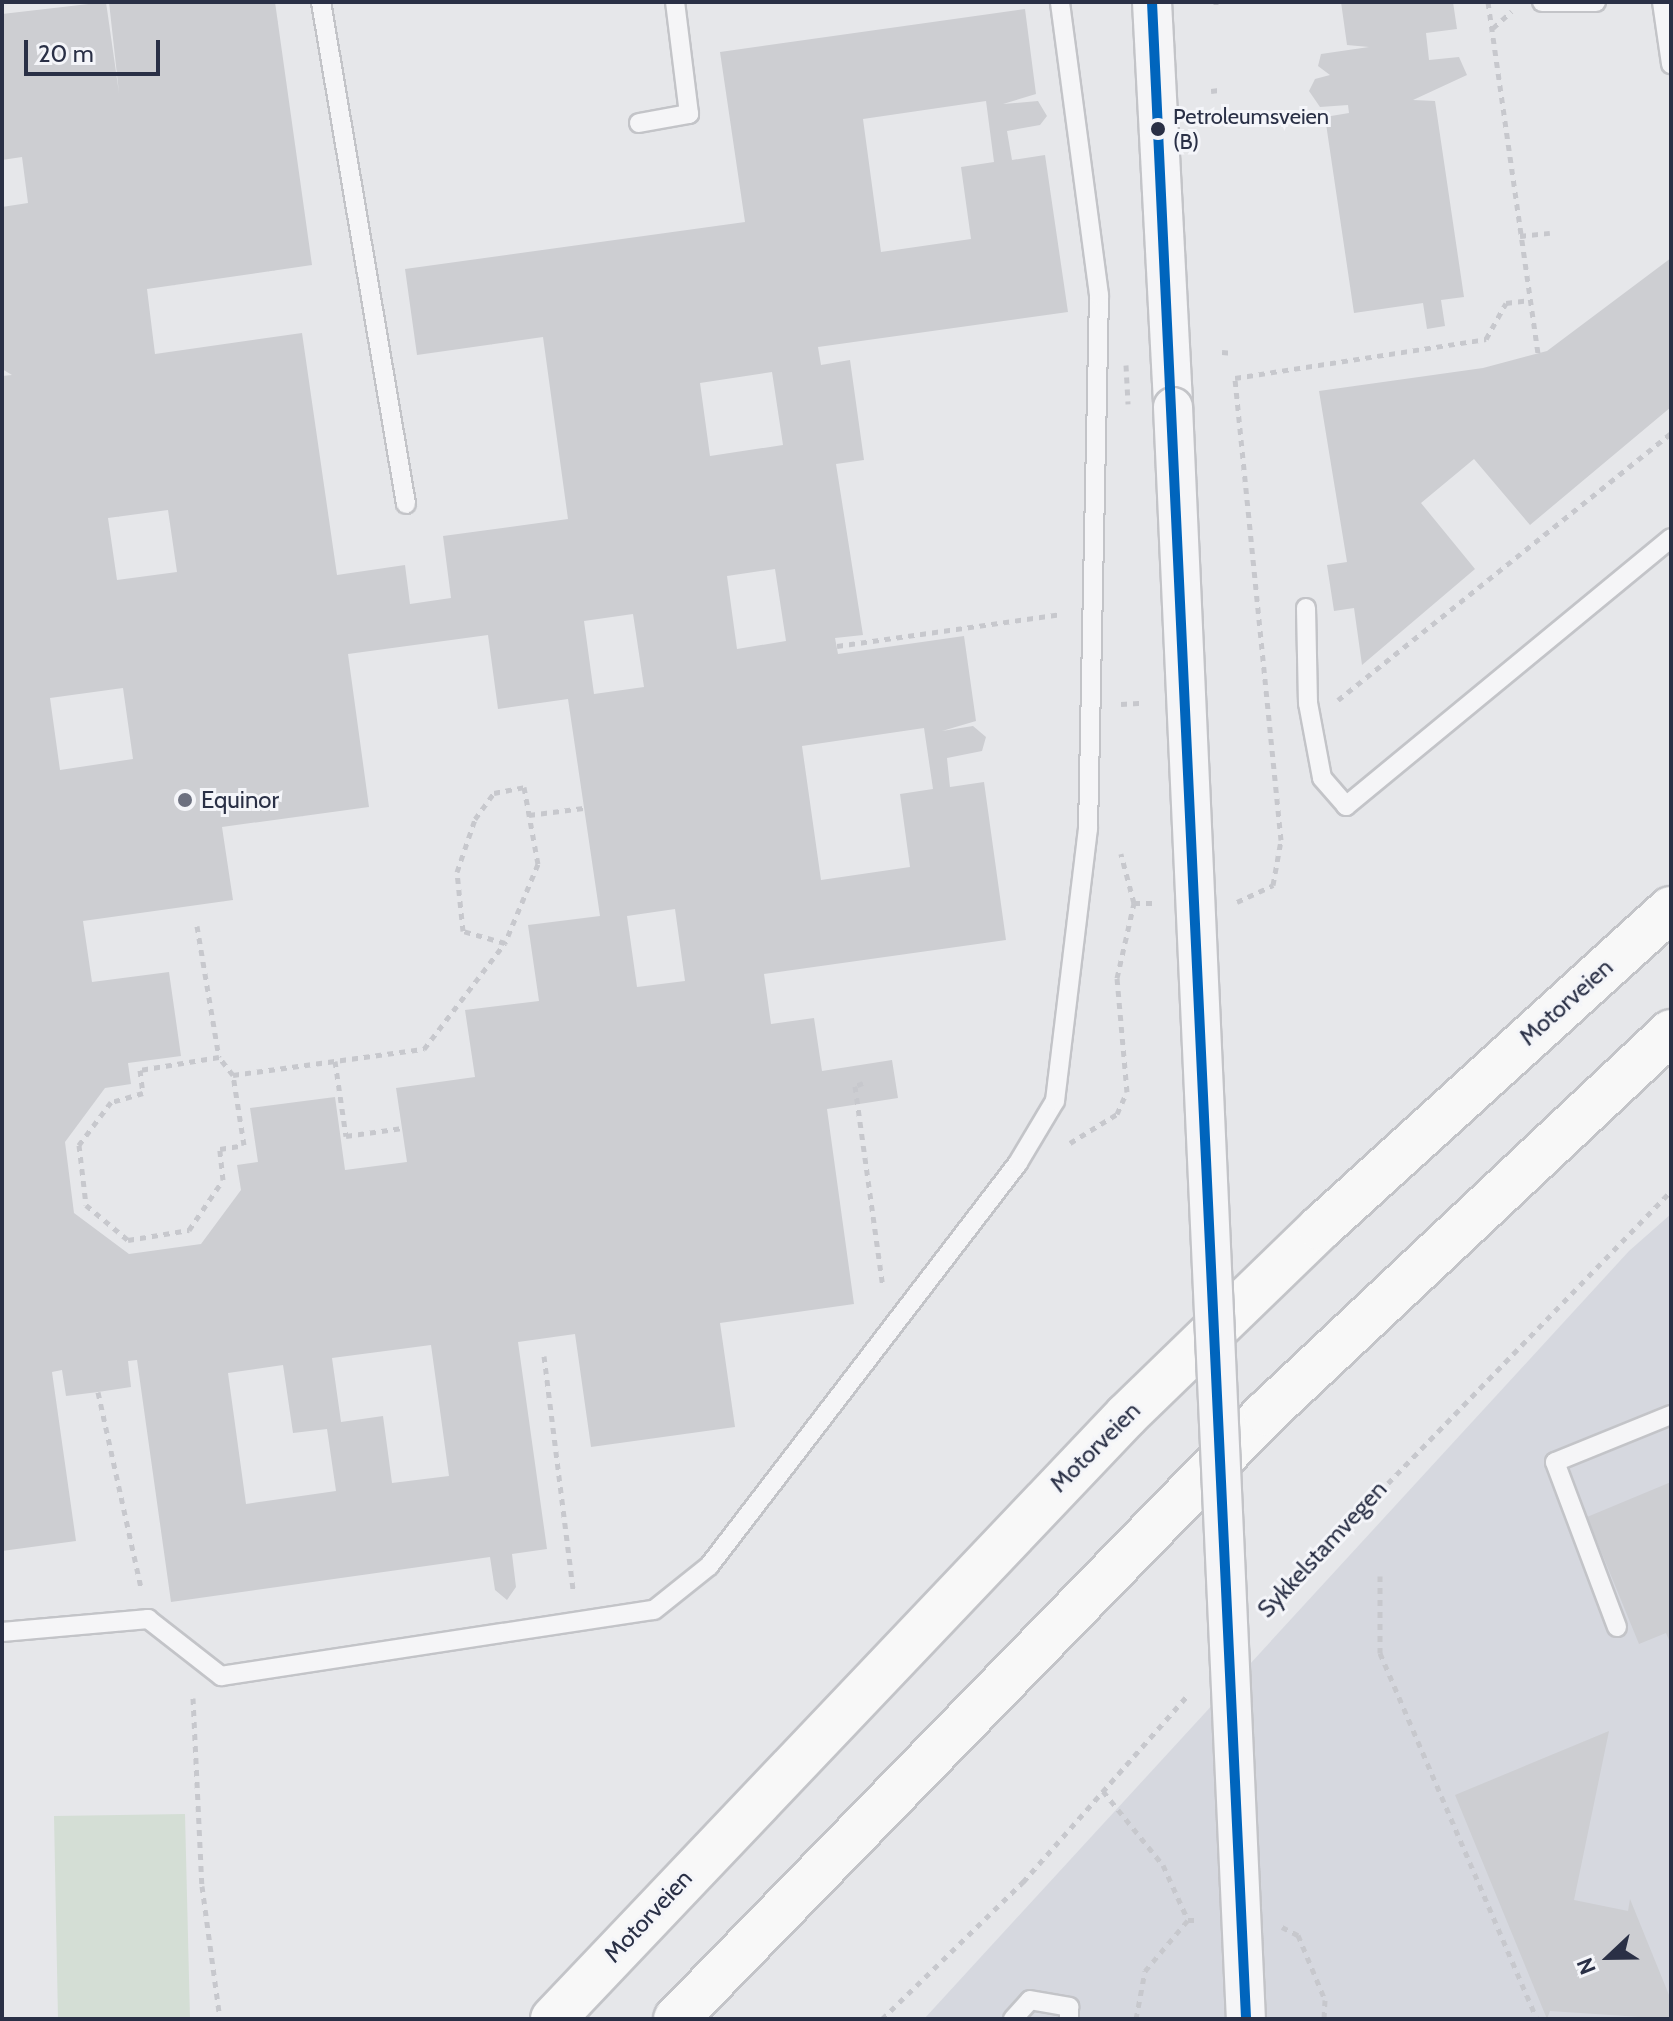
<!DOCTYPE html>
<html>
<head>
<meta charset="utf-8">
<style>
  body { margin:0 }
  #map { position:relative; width:1673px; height:2021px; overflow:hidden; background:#e6e7ea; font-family:Cabin,sans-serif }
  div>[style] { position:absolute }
  .built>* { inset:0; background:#d6d8df }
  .green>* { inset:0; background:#d4ded5 }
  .building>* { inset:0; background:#cdced2 }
  .path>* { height:5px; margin-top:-2.5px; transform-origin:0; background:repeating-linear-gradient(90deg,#c7c8cd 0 6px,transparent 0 12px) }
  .roads { filter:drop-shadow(2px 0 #c3c4c8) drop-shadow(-2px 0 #c3c4c8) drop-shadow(0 2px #c3c4c8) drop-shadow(0 -2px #c3c4c8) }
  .service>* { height:18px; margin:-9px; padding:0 9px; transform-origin:9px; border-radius:9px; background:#f5f5f7 }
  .minor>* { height:38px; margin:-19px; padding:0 19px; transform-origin:19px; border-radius:19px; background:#f5f5f7 }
  .motorway>* { height:44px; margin:-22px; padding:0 22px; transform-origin:22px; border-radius:22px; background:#f8f8f8 }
  .path-bridge>* { height:5px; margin-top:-2.5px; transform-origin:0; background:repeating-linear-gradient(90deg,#c7c8cd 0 6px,transparent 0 12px) }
  .bridges { filter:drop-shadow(2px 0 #c3c4c8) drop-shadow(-2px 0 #c3c4c8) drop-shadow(0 2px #c3c4c8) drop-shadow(0 -2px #c3c4c8) }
  .minor-bridge>* { height:38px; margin:-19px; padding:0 19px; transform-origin:19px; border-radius:19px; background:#f5f5f7 }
  .bus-1>* { height:10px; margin:-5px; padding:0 5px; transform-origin:5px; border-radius:5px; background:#0065bd }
  .dots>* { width:22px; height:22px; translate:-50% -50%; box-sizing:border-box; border:4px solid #f4f5f9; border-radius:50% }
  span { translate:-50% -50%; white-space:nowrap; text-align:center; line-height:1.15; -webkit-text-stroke:6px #f4f5f9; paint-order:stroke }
  .bus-label { font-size:22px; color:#2a3046 }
  .left { translate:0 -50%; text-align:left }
  .poi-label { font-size:24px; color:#2a3046 }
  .street-label { font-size:24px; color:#2a3046 }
  .frame { position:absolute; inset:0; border:4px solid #2a3046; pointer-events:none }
  .north { position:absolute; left:1569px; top:1917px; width:80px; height:80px; -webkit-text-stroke:6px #f4f5f9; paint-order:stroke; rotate:248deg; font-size:22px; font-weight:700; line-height:32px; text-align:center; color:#2a3046 }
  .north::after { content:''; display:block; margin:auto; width:28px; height:36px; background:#2a3046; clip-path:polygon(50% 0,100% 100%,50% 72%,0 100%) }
  .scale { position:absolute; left:24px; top:40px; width:136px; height:36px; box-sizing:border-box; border:4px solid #2a3046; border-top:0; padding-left:10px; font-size:24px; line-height:28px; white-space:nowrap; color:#2a3046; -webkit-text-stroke:6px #f4f5f9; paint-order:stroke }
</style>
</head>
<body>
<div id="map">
  <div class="built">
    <i style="clip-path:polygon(1671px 1214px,1671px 2019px,924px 2019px,1629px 1251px)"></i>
  </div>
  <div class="green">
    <i style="clip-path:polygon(185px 1814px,190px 2019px,58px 2019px,54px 1816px)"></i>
  </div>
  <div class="building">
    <i style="clip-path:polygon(evenodd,106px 2px,119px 93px,109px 2px,275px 2px,312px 265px,147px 289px,155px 354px,302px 333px,337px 575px,405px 565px,410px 604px,451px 598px,443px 536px,568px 519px,543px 337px,417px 355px,405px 269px,745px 222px,720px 52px,1025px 9px,1036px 94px,1003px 104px,1038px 101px,1047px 116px,1040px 125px,1007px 131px,1012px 160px,1045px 155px,1068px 312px,818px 347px,821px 365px,850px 360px,864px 460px,836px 464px,863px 635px,835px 638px,838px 654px,964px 636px,976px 721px,942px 731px,973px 726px,986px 737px,982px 751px,947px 758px,950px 787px,984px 782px,1006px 940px,764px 974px,771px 1024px,814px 1018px,822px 1071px,892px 1060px,898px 1098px,827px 1109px,854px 1304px,720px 1323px,735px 1427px,591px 1447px,575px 1334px,518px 1342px,547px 1549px,512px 1554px,516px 1587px,507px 1600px,495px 1590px,490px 1557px,171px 1602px,137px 1360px,128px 1361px,131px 1387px,98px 1392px,66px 1396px,62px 1370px,52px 1372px,76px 1541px,2px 1551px,2px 376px,12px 375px,2px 369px,2px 207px,28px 203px,22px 157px,2px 160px,2px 14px,106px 2px,986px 101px,994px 162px,961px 167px,971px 239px,881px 252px,863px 119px,986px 101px,106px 2px,772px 372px,783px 445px,710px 456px,700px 383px,772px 372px,106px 2px,168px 510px,177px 572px,117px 580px,108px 518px,168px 510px,106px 2px,775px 569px,786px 641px,737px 649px,727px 576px,775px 569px,106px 2px,633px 614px,644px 687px,594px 694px,584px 621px,633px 614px,106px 2px,488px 635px,498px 709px,568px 699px,600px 916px,528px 925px,539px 1001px,465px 1010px,475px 1077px,396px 1088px,407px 1162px,345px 1170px,335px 1097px,250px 1108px,258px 1162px,237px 1165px,241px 1190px,201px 1244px,129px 1254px,74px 1213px,65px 1142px,105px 1088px,131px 1084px,128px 1063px,181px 1056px,169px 972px,92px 982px,83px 921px,233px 900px,222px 827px,369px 807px,348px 654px,488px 635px,106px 2px,123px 688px,133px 759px,60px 770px,50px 698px,123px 688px,106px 2px,924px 728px,933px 789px,900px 794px,910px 867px,821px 880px,802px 746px,924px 728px,106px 2px,675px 909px,685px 981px,637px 987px,627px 916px,675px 909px,106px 2px,431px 1345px,449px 1476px,392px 1483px,383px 1416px,341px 1422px,332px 1358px,431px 1345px,106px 2px,283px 1365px,293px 1433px,327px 1429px,336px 1491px,246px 1504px,228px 1373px,283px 1365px)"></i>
    <i style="clip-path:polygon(1341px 2px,1453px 2px,1457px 29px,1426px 33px,1429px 60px,1459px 57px,1467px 75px,1413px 100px,1435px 101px,1464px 297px,1441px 300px,1445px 326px,1427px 329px,1423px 303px,1354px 313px,1325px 117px,1349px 113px,1348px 105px,1320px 107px,1309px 91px,1315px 79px,1330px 75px,1318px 66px,1321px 54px,1369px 47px,1347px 45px)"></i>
    <i style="clip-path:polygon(1671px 258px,1671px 407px,1530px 525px,1474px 459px,1421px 503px,1475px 569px,1362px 665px,1354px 608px,1334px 611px,1327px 565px,1347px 562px,1319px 391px,1483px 368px,1547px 351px)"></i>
    <i style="clip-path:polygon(1671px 1482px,1671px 1645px,1666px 1633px,1639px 1644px,1587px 1517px)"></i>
    <i style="clip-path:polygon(1609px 1731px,1574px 1900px,1628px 1911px,1630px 1899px,1671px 2000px,1671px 2019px,1550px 2011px,1547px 2019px,1455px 1795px)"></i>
  </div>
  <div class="path">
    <i style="left:1488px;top:2px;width:356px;rotate:81.9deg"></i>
    <i style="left:1216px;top:5px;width:3px;rotate:-90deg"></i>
    <i style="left:1493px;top:28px;width:25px;rotate:-42deg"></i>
    <i style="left:1211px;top:91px;width:8px;rotate:-7deg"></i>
    <i style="left:1520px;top:236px;width:30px;rotate:-6deg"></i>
    <i style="left:1222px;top:352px;width:11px;rotate:5deg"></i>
    <i style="left:837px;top:646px;width:227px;rotate:-8.1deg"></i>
    <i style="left:1338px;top:700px;width:427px;rotate:-38.7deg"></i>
    <i style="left:1121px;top:704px;width:22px;rotate:-3deg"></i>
    <i style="left:529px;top:815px;width:55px;rotate:-7.3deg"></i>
    <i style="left:1237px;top:902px;width:40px;rotate:-25deg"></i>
    <i style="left:1273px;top:885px;width:46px;rotate:-79.9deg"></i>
    <i style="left:1281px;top:840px;width:464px;rotate:-95.7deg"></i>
    <i style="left:1235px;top:378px;width:254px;rotate:-8.8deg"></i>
    <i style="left:1486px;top:339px;width:41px;rotate:-60.9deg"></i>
    <i style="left:1506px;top:303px;width:23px;rotate:-7deg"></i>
    <i style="left:1134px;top:903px;width:22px"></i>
    <i style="left:197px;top:926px;width:133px;rotate:80.5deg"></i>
    <i style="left:219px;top:1057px;width:80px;rotate:170.7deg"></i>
    <i style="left:140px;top:1070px;width:23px;rotate:83deg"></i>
    <i style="left:143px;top:1093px;width:33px;rotate:164deg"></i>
    <i style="left:111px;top:1102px;width:54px;rotate:126.7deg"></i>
    <i style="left:79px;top:1145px;width:60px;rotate:83.3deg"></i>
    <i style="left:86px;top:1205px;width:55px;rotate:39.8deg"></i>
    <i style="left:128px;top:1240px;width:62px;rotate:-9.3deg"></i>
    <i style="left:189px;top:1230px;width:60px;rotate:-55.8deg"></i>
    <i style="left:223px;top:1180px;width:31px;rotate:-96deg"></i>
    <i style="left:220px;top:1149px;width:24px;rotate:-9deg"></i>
    <i style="left:244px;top:1145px;width:71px;rotate:-98.9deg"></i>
    <i style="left:233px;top:1075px;width:23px;rotate:-128deg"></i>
    <i style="left:335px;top:1061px;width:76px;rotate:81.7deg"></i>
    <i style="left:346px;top:1136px;width:57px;rotate:-8.1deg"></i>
    <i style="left:233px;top:1075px;width:193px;rotate:-7.8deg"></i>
    <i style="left:424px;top:1049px;width:133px;rotate:-52.6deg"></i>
    <i style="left:505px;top:943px;width:44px;rotate:-164.1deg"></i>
    <i style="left:463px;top:931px;width:59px;rotate:-95.8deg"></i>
    <i style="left:457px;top:872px;width:56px;rotate:-71.2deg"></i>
    <i style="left:475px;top:819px;width:32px;rotate:-54deg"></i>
    <i style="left:494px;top:793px;width:31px;rotate:-11deg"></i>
    <i style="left:524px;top:787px;width:78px;rotate:79.7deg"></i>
    <i style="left:538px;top:864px;width:86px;rotate:112.7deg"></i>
    <i style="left:863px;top:1083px;width:9px;rotate:159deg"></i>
    <i style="left:855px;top:1086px;width:203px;rotate:82.1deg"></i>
    <i style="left:1070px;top:1143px;width:55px;rotate:-31.7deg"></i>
    <i style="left:1117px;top:1114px;width:24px;rotate:-66deg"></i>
    <i style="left:1127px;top:1092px;width:114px;rotate:-95deg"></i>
    <i style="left:1117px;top:978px;width:77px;rotate:-77.2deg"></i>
    <i style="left:1134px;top:903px;width:51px;rotate:-104.9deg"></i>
    <i style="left:544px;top:1356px;width:236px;rotate:82.9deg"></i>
    <i style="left:98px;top:1392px;width:200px;rotate:77.6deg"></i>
    <i style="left:1380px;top:1576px;width:77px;rotate:90deg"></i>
    <i style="left:1380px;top:1653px;width:398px;rotate:66.8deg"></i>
    <i style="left:1271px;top:1604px;width:575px;rotate:-45.92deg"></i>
    <i style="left:193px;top:1698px;width:188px;rotate:87.3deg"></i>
    <i style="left:202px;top:1886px;width:134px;rotate:82.3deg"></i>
    <i style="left:1103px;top:1791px;width:95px;rotate:51deg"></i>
    <i style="left:1163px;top:1865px;width:60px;rotate:65.6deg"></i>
    <i style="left:1282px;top:1927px;width:18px;rotate:27deg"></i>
    <i style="left:1298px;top:1935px;width:70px;rotate:67.4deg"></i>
    <i style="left:1325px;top:2000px;width:19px;rotate:93deg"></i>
    <i style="left:882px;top:2019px;width:197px;rotate:-44.2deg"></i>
    <i style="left:1023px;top:1882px;width:251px;rotate:-48.6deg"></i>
    <i style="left:1136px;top:2019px;width:49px;rotate:-79.4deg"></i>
    <i style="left:1145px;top:1971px;width:67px;rotate:-49.9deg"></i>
    <i style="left:1188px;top:1920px;width:11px"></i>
  </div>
  <div class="roads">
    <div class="service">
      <i style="left:321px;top:2px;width:509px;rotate:80.39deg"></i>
      <i style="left:1542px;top:2px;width:54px"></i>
      <i style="left:1662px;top:2px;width:63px;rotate:81.7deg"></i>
      <i style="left:639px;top:123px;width:51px;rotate:-10.2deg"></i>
      <i style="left:689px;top:114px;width:113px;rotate:-97.1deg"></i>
      <i style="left:1306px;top:608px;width:95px;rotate:88.8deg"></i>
      <i style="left:1308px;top:703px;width:76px;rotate:79.4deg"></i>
      <i style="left:1322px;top:778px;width:37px;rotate:49deg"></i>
      <i style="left:1346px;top:806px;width:421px;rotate:-39.5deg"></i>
      <i style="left:1617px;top:1627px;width:176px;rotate:-110.6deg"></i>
      <i style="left:1555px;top:1462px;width:125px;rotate:-22.1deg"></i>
      <i style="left:2px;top:1632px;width:147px;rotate:-5.1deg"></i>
      <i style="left:148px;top:1619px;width:93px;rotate:38deg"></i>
      <i style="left:221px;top:1676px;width:438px;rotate:-8.7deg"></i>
      <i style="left:654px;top:1610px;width:70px;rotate:-38.7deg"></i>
      <i style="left:709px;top:1566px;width:508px;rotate:-52.52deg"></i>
      <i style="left:1018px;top:1163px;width:72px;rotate:-59.2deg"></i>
      <i style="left:1055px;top:1101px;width:274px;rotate:-83.1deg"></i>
      <i style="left:1088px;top:829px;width:534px;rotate:-88.82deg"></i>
      <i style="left:1099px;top:295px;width:296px;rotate:-97.6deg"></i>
      <i style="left:1013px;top:2019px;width:25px;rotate:-48deg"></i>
      <i style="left:1030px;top:2000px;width:40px;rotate:10deg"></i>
      <i style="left:1069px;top:2007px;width:12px;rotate:90deg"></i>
    </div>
    <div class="minor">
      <i style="left:1152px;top:2px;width:406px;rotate:87deg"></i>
    </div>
    <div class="motorway">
      <i style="left:553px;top:2019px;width:833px;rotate:-46.46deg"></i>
      <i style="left:1127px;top:1415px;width:269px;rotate:-44.1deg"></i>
      <i style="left:1320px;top:1228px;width:474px;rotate:-42.3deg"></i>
      <i style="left:676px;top:2019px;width:846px;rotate:-45.77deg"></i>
      <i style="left:1266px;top:1413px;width:556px;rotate:-43.25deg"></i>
    </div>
  </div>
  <div class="path-bridge">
    <i style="left:1126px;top:365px;width:39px;rotate:87deg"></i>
  </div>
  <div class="bridges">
    <div class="minor-bridge">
      <i style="left:1173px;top:407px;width:1614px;rotate:87.41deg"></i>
    </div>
  </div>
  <div class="bus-1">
    <i style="left:1152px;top:2px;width:2019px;rotate:87.33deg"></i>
  </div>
  <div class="dots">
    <i style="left:1158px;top:129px;background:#2a3046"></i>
    <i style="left:185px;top:800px;background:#6c707f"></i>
  </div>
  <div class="bus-label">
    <span class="left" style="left:1173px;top:129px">Petroleumsveien<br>(B)</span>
  </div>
  <div class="poi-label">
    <span class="left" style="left:201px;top:800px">Equinor</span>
  </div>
  <div class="street-label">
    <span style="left:1566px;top:1002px;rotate:-42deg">Motorveien</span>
    <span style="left:1095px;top:1447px;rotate:-45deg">Motorveien</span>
    <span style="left:1322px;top:1549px;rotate:-47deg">Sykkelstamvegen</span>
    <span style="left:648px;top:1916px;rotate:-47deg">Motorveien</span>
  </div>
  <div class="frame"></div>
  <div class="north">N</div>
  <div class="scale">20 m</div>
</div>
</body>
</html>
